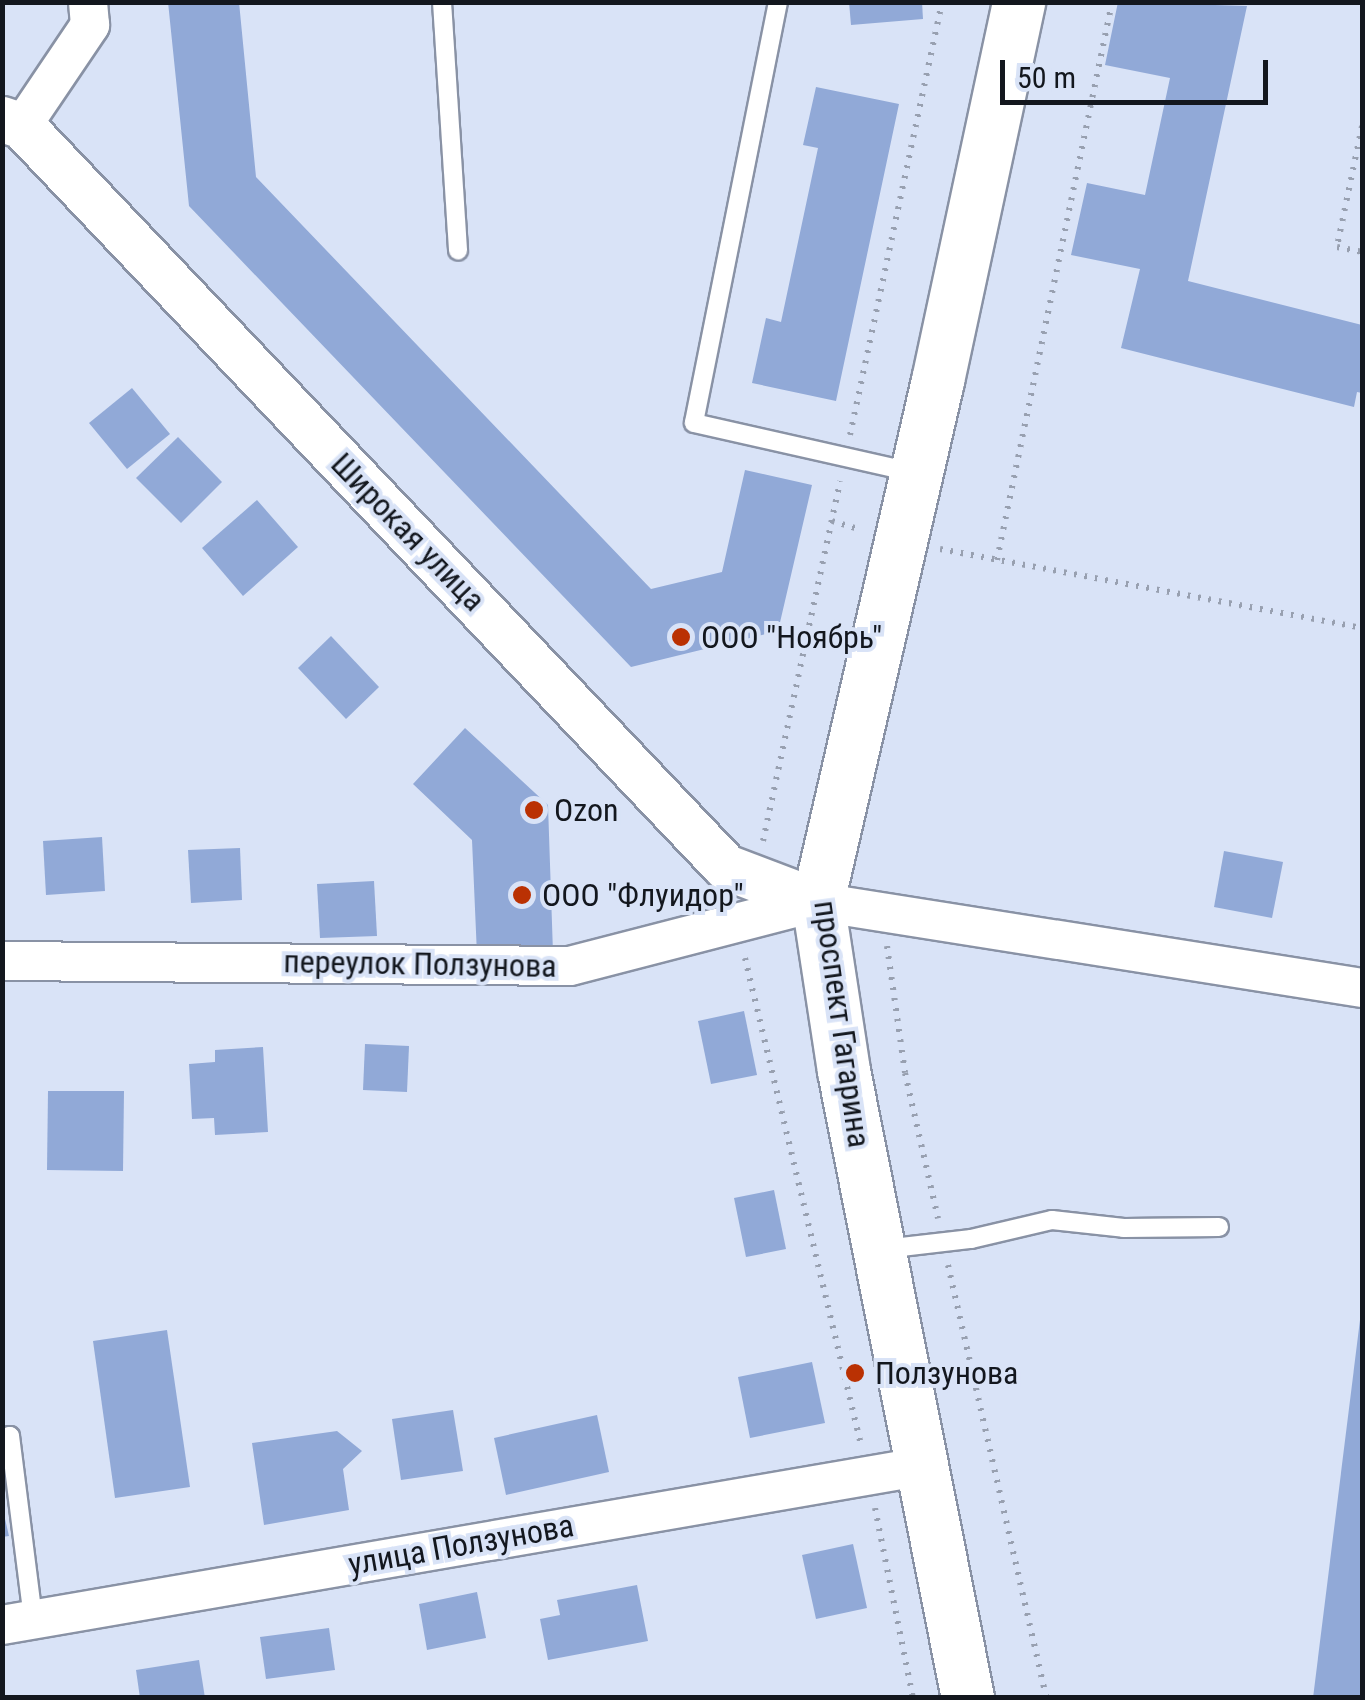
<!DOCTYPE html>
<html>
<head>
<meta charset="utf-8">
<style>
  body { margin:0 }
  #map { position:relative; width:1365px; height:1700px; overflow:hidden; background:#d9e3f7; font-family:"Roboto Condensed",sans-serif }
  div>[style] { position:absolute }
  .building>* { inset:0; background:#91a9d7 }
  .path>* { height:6px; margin-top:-3px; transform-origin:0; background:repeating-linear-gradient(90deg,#98a0b0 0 2.5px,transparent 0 10.5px) }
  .roads { filter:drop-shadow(2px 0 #8992a5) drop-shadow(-2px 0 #8992a5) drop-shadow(0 2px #8992a5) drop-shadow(0 -2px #8992a5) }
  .service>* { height:18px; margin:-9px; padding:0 9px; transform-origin:9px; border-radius:9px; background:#fff }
  .minor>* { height:38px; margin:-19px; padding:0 19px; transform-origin:19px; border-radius:19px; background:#fff }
  .tertiary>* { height:45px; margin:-22.5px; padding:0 22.5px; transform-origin:22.5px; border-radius:22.5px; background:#fff }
  .secondary>* { height:52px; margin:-26px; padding:0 26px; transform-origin:26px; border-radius:26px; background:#fff }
  .dots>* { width:28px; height:28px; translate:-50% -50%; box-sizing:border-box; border:5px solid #d9e3f7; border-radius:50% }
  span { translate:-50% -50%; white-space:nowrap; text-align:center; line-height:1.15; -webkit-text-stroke:8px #d9e3f7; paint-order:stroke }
  .street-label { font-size:32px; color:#13171e }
  .poi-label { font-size:32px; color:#13171e }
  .left { translate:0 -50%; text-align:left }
  .frame { position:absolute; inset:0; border:5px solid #13171e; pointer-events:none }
  .scale { position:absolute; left:1000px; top:60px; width:268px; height:45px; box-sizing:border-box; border:5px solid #13171e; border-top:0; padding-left:12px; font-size:30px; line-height:35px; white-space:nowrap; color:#13171e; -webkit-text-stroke:8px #d9e3f7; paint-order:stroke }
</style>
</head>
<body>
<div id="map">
  <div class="building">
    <i style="clip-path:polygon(168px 2px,239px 2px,256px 177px,651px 589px,722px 572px,745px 470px,812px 485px,778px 631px,631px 667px,189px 206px)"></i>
    <i style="clip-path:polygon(849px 2px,922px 2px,923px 19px,851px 25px)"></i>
    <i style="clip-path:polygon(1118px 2px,1247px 6px,1188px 281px,1362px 325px,1362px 393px,1357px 392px,1354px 407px,1121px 348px,1140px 269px,1071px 255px,1087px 183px,1145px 195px,1170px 78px,1105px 65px)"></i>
    <i style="clip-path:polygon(816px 87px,899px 104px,836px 401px,752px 383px,766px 318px,781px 322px,818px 148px,803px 145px)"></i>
    <i style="clip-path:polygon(132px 388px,170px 434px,127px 469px,89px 423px)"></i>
    <i style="clip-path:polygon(178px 437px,222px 482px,181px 523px,136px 478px)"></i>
    <i style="clip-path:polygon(257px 500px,298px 547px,243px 596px,202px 548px)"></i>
    <i style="clip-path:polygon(331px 636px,379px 687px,346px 719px,298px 668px)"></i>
    <i style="clip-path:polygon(465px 728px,548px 805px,553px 953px,477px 955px,472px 840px,413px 784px)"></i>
    <i style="clip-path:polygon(102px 837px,105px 891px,46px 895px,43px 841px)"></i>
    <i style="clip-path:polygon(240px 848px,242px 900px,191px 903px,188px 850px)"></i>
    <i style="clip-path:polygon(1224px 851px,1283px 862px,1272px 918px,1214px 907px)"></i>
    <i style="clip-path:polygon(374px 881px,377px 936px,320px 938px,317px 884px)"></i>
    <i style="clip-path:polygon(744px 1011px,757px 1075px,711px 1084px,698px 1021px)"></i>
    <i style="clip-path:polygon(365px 1044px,409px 1046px,407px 1092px,363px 1090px)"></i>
    <i style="clip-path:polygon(263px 1047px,268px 1132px,215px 1135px,214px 1118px,192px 1119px,189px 1064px,215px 1062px,215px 1050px)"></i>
    <i style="clip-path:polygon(48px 1091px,124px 1091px,123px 1171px,47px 1170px)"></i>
    <i style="clip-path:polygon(774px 1190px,786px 1249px,746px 1257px,734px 1198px)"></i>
    <i style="clip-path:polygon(1360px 1320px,1362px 1698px,1313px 1698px)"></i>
    <i style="clip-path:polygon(167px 1330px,190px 1487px,115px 1498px,93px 1341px)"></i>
    <i style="clip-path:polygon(812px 1362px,825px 1423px,750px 1438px,738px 1377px)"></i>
    <i style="clip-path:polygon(453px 1410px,463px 1471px,401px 1480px,392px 1419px)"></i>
    <i style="clip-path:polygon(597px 1415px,609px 1472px,506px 1495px,494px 1438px)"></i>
    <i style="clip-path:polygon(337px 1431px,362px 1451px,343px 1469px,349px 1510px,264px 1525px,252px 1443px)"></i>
    <i style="clip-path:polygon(2px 1506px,9px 1536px,2px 1537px)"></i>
    <i style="clip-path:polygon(853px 1544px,867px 1608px,816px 1619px,802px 1555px)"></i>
    <i style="clip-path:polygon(637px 1585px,648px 1641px,548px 1660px,540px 1619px,560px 1615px,557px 1600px)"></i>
    <i style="clip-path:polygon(477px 1592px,486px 1638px,427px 1650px,419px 1604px)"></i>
    <i style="clip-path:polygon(329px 1628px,335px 1670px,266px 1679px,260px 1637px)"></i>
    <i style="clip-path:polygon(199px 1660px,205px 1698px,140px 1698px,136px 1670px)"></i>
  </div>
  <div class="path">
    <i style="left:1362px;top:126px;width:124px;rotate:101.7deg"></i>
    <i style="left:1337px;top:247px;width:25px;rotate:11deg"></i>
    <i style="left:850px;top:435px;width:443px;rotate:-78deg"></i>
    <i style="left:832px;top:521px;width:28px;rotate:17deg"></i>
    <i style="left:940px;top:549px;width:429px;rotate:10.6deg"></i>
    <i style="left:997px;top:560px;width:570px;rotate:-78.35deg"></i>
    <i style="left:763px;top:841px;width:368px;rotate:-77.9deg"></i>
    <i style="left:887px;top:946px;width:128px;rotate:81.9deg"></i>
    <i style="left:905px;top:1073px;width:149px;rotate:77.2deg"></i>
    <i style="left:745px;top:958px;width:497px;rotate:76.6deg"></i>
    <i style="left:948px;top:1265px;width:444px;rotate:77.2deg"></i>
    <i style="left:875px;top:1508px;width:194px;rotate:78.7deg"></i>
  </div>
  <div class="roads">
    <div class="service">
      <i style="left:442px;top:2px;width:249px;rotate:86.3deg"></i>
      <i style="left:778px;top:2px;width:429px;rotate:101.3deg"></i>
      <i style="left:694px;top:423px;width:223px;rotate:12.7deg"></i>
      <i style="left:884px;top:1249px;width:88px;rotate:-6.6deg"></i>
      <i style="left:971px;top:1239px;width:83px;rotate:-13.2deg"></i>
      <i style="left:1052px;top:1220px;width:72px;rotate:6.3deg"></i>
      <i style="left:1124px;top:1228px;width:95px;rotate:-0.6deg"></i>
      <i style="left:2px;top:1438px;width:8px;rotate:-14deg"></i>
      <i style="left:10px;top:1436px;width:184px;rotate:82.8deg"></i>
    </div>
    <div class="minor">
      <i style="left:22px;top:126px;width:122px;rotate:-56deg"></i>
      <i style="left:90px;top:25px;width:23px;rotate:-95deg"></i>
      <i style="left:2px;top:961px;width:568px;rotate:0.5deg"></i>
      <i style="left:570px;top:966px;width:256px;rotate:-14.5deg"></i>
      <i style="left:818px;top:902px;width:551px;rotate:8.98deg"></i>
      <i style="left:2px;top:1625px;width:931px;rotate:-9.78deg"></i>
    </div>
    <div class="tertiary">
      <i style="left:2px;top:119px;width:21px;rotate:19deg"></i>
      <i style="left:22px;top:126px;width:1022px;rotate:46.47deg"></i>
      <i style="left:726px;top:867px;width:98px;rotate:20.8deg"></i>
    </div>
    <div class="secondary">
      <i style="left:968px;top:1698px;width:639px;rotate:-101.19deg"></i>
      <i style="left:844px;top:1071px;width:171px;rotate:-98.7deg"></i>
      <i style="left:818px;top:902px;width:535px;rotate:-77.03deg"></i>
      <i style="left:938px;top:381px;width:388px;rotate:-77.9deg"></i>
    </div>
  </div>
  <div class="dots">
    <i style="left:681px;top:637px;background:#ba3103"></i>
    <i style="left:534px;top:810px;background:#ba3103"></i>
    <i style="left:522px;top:895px;background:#ba3103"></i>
    <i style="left:855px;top:1373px;background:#ba3103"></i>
  </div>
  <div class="street-label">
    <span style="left:408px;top:532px;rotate:46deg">Широкая улица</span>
    <span style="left:420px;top:964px;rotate:1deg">переулок Ползунова</span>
    <span style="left:842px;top:1024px;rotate:82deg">проспект Гагарина</span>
    <span style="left:461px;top:1545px;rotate:-10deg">улица Ползунова</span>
  </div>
  <div class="poi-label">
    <span class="left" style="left:701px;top:637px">ООО "Ноябрь"</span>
    <span class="left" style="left:554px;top:810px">Ozon</span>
    <span class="left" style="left:542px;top:895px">ООО "Флуидор"</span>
    <span class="left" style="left:875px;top:1373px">Ползунова</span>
  </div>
  <div class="frame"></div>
  <div class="scale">50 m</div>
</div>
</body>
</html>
